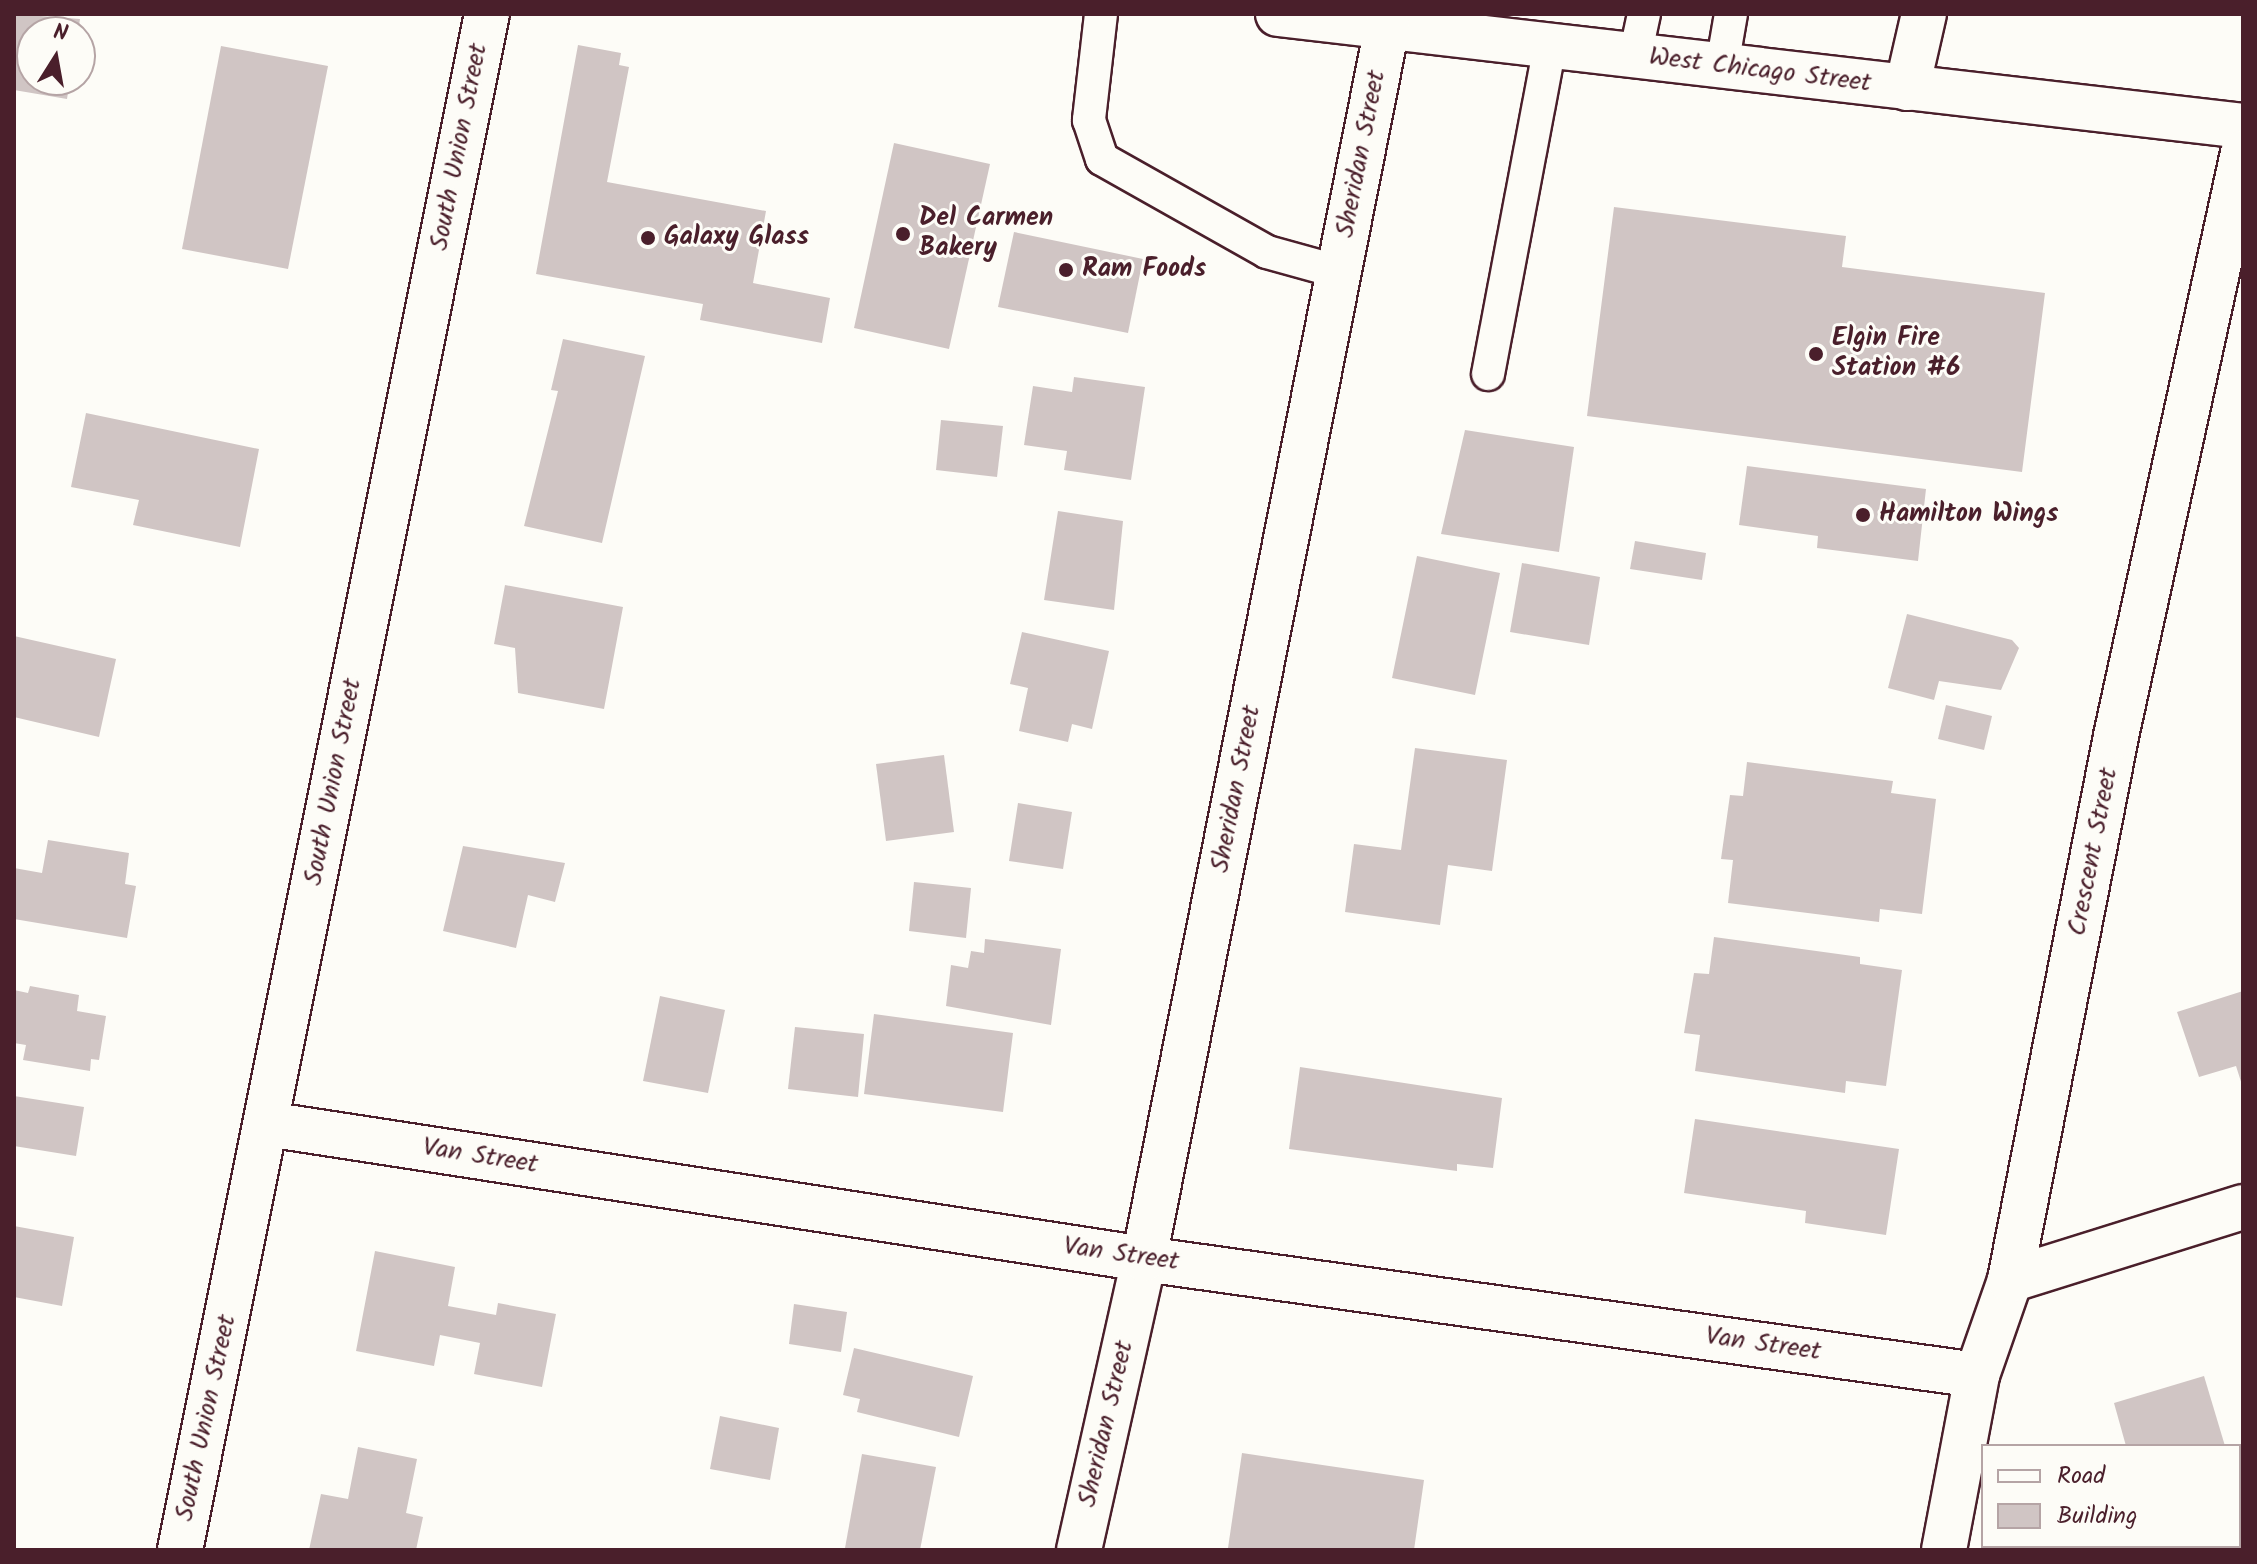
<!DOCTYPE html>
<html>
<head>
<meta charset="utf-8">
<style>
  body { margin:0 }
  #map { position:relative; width:2257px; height:1564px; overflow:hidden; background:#fdfcf7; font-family:Kalam,sans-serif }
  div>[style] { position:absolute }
  .building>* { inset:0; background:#d0c5c4 }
  .roads { filter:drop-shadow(2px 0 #4a1f2b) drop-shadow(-2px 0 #4a1f2b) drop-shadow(0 2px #4a1f2b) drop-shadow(0 -2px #4a1f2b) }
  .lane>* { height:32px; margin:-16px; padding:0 16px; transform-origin:16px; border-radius:16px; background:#fdfcf7 }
  .street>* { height:44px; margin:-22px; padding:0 22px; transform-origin:22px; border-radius:22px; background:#fdfcf7 }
  .dots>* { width:22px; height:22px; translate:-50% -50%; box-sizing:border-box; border:4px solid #fdfcf7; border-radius:50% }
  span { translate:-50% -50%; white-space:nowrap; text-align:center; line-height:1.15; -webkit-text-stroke:6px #fdfcf7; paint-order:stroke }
  .street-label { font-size:26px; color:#4a1f2b }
  .poi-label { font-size:26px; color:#4a1f2b; font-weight:700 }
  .left { translate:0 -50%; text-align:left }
  .frame { position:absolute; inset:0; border:16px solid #4a1f2b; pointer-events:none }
  .legend { position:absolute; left:1981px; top:1444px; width:260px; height:104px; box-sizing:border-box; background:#fdfcf7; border:2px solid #b5a4a5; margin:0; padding:10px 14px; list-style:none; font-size:24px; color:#4a1f2b }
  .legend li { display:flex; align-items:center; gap:16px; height:40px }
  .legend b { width:40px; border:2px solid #b5a4a5 }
  .north { position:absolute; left:16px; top:16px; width:80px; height:80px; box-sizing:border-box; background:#fdfcf7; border:2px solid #b5a4a5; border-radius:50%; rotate:11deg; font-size:22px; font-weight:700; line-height:32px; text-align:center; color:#4a1f2b }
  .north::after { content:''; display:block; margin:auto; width:28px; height:36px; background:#4a1f2b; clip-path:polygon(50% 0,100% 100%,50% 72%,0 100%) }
</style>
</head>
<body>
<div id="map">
  <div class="building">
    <i style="clip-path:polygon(14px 14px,80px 19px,78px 32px,32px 32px,32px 80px,70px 80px,67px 99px,14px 90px)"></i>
    <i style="clip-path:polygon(578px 45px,621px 53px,619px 65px,629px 67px,607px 182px,766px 211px,753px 283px,830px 298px,822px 343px,700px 320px,703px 304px,536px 274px)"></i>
    <i style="clip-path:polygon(221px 46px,328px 66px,288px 269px,182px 249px)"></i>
    <i style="clip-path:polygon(894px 143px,990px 164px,949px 349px,854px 328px)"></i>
    <i style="clip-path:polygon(1614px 207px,1846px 236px,1842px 267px,2045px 293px,2022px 472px,1587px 416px)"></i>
    <i style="clip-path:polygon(1014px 232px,1143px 259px,1128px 333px,998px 307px)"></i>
    <i style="clip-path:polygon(563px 339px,645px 356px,602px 543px,524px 526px,558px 391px,551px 390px)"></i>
    <i style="clip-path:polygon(1074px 377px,1145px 387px,1131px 480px,1064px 470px,1067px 451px,1024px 445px,1033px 386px,1072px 392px)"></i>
    <i style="clip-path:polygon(86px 413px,259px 449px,240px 547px,133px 525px,139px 500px,71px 487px)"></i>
    <i style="clip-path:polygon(941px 420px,1003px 426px,997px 477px,936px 470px)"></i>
    <i style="clip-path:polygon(1465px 430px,1574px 447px,1559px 552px,1441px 534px)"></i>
    <i style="clip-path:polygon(1747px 466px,1926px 489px,1918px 561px,1817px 548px,1818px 536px,1739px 525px)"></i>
    <i style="clip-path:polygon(1058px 511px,1123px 521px,1114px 610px,1044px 600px)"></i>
    <i style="clip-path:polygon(1635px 541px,1706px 553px,1702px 580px,1630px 569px)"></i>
    <i style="clip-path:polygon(1417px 556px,1500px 573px,1475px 695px,1392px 678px)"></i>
    <i style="clip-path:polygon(1522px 563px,1600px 577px,1589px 645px,1510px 632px)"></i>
    <i style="clip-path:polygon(505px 585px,623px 607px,604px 709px,518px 693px,515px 648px,494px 644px)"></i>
    <i style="clip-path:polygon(1907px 614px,2012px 640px,2019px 648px,2001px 690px,1939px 681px,1934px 700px,1888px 688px)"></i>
    <i style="clip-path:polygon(1022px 632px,1109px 651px,1092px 729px,1072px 724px,1068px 742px,1019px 731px,1028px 688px,1010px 684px)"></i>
    <i style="clip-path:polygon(14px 636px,116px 659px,99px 737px,14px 717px)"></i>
    <i style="clip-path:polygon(1946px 705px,1992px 716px,1984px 750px,1938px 739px)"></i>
    <i style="clip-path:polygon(1415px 748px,1507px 760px,1492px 871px,1448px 865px,1440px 925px,1345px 912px,1354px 844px,1401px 850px)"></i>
    <i style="clip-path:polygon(944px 755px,954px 832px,886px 841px,876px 764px)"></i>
    <i style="clip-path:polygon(1747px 762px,1893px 781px,1891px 793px,1936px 799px,1922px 914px,1880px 909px,1879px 922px,1728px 903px,1733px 860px,1721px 859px,1730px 795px,1743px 796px)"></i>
    <i style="clip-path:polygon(1018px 803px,1072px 812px,1063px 869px,1009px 861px)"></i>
    <i style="clip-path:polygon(48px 840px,129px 853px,125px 884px,136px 886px,127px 938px,14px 919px,14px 868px,42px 873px)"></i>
    <i style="clip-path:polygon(463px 846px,565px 863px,555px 902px,528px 895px,516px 948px,443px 931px)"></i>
    <i style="clip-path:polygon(914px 882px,971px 888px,966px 938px,909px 931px)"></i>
    <i style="clip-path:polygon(1714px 937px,1860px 957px,1860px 964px,1902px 970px,1886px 1086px,1846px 1081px,1845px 1093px,1695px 1071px,1700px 1035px,1684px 1033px,1694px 973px,1709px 974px)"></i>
    <i style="clip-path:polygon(985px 939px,1061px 949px,1051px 1025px,946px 1006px,951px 965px,968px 968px,971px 951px,984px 953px)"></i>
    <i style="clip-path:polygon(30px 986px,79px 995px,77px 1011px,106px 1016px,99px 1060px,91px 1059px,90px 1071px,23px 1060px,26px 1045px,14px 1043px,14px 990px,28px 993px)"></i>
    <i style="clip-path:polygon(2243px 991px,2243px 1088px,2236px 1066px,2199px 1077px,2177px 1012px)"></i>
    <i style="clip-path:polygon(660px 996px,725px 1010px,708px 1093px,643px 1081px)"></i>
    <i style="clip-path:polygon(874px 1014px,1013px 1033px,1003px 1112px,864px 1094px)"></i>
    <i style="clip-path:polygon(795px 1027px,864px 1034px,858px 1097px,788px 1089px)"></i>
    <i style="clip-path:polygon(1300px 1067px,1502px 1098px,1493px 1168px,1457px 1164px,1457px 1171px,1289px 1149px)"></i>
    <i style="clip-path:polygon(14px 1096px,84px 1107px,76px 1156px,14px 1146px)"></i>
    <i style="clip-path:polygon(1695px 1119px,1899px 1149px,1886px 1235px,1805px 1223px,1806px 1211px,1684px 1193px)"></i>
    <i style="clip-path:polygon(14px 1226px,74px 1237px,62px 1306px,14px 1297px)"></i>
    <i style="clip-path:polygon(375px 1251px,455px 1267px,448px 1306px,496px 1315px,498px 1303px,556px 1314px,542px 1387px,474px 1374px,480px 1343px,440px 1335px,434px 1366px,356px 1351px)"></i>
    <i style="clip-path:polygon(794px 1304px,847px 1312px,841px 1352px,789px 1344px)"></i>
    <i style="clip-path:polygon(854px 1348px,973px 1376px,959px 1437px,857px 1412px,860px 1399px,843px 1395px)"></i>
    <i style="clip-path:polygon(2204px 1376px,2225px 1446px,2126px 1446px,2114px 1403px)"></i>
    <i style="clip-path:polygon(720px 1416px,779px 1428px,770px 1480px,710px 1469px)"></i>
    <i style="clip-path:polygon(358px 1447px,417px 1459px,406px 1513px,423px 1517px,416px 1550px,309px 1550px,321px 1494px,348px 1499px)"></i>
    <i style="clip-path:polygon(1242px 1453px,1424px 1480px,1414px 1550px,1228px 1548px)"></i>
    <i style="clip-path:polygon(862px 1454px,936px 1467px,920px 1550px,845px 1548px)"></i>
  </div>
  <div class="roads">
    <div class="lane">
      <i style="left:1101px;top:14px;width:107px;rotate:96.5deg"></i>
      <i style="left:1089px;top:120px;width:41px;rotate:71.6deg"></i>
      <i style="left:1102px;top:159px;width:189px;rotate:29.4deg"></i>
      <i style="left:1267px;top:252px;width:75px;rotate:15.5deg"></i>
      <i style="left:1635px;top:56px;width:43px;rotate:-77.9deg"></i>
      <i style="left:1722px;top:66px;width:53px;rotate:-80.2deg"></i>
      <i style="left:1488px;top:374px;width:334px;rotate:-79.3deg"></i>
    </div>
    <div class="street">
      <i style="left:1278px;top:14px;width:971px;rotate:6.62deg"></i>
      <i style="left:1907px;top:88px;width:76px;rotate:-77.1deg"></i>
      <i style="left:267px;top:1124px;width:887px;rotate:8.75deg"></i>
      <i style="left:1144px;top:1259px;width:841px;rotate:7.93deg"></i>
      <i style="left:2010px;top:1280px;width:244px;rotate:-17.4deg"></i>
      <i style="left:180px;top:1550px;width:1566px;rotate:-78.7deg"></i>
      <i style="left:1079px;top:1550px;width:298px;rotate:-77.4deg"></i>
      <i style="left:1144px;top:1259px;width:1256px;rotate:-78.84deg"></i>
      <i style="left:1944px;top:1550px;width:178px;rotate:-79.3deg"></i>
      <i style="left:1977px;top:1375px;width:101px;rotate:-70.8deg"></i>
      <i style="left:2010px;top:1280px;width:554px;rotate:-78.97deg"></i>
      <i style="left:2116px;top:736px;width:597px;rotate:-77.71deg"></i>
    </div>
  </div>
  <div class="dots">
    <i style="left:903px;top:234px;background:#4a1f2b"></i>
    <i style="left:648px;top:238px;background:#4a1f2b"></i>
    <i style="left:1066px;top:270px;background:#4a1f2b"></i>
    <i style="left:1816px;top:354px;background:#4a1f2b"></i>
    <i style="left:1863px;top:515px;background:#4a1f2b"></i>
  </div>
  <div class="street-label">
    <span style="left:1760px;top:71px;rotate:7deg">West Chicago Street</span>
    <span style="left:460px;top:147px;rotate:-79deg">South Union Street</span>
    <span style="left:1362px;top:154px;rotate:-79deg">Sheridan Street</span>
    <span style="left:334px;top:782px;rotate:-79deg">South Union Street</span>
    <span style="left:1237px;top:789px;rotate:-79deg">Sheridan Street</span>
    <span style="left:2094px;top:852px;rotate:-79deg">Crescent Street</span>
    <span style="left:480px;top:1157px;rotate:9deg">Van Street</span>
    <span style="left:1121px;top:1255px;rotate:8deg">Van Street</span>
    <span style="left:1763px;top:1345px;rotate:8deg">Van Street</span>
    <span style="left:207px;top:1418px;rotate:-78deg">South Union Street</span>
    <span style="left:1107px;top:1424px;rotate:-77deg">Sheridan Street</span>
  </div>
  <div class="poi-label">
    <span class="left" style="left:919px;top:234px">Del Carmen<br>Bakery</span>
    <span class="left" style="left:664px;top:238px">Galaxy Glass</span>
    <span class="left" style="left:1082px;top:270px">Ram Foods</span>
    <span class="left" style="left:1832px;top:354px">Elgin Fire<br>Station #6</span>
    <span class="left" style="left:1879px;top:515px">Hamilton Wings</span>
  </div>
  <div class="frame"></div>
  <ul class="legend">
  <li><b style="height:10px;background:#fdfcf7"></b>Road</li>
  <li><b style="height:22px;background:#d0c5c4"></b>Building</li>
  </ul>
  <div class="north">N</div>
</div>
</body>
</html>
